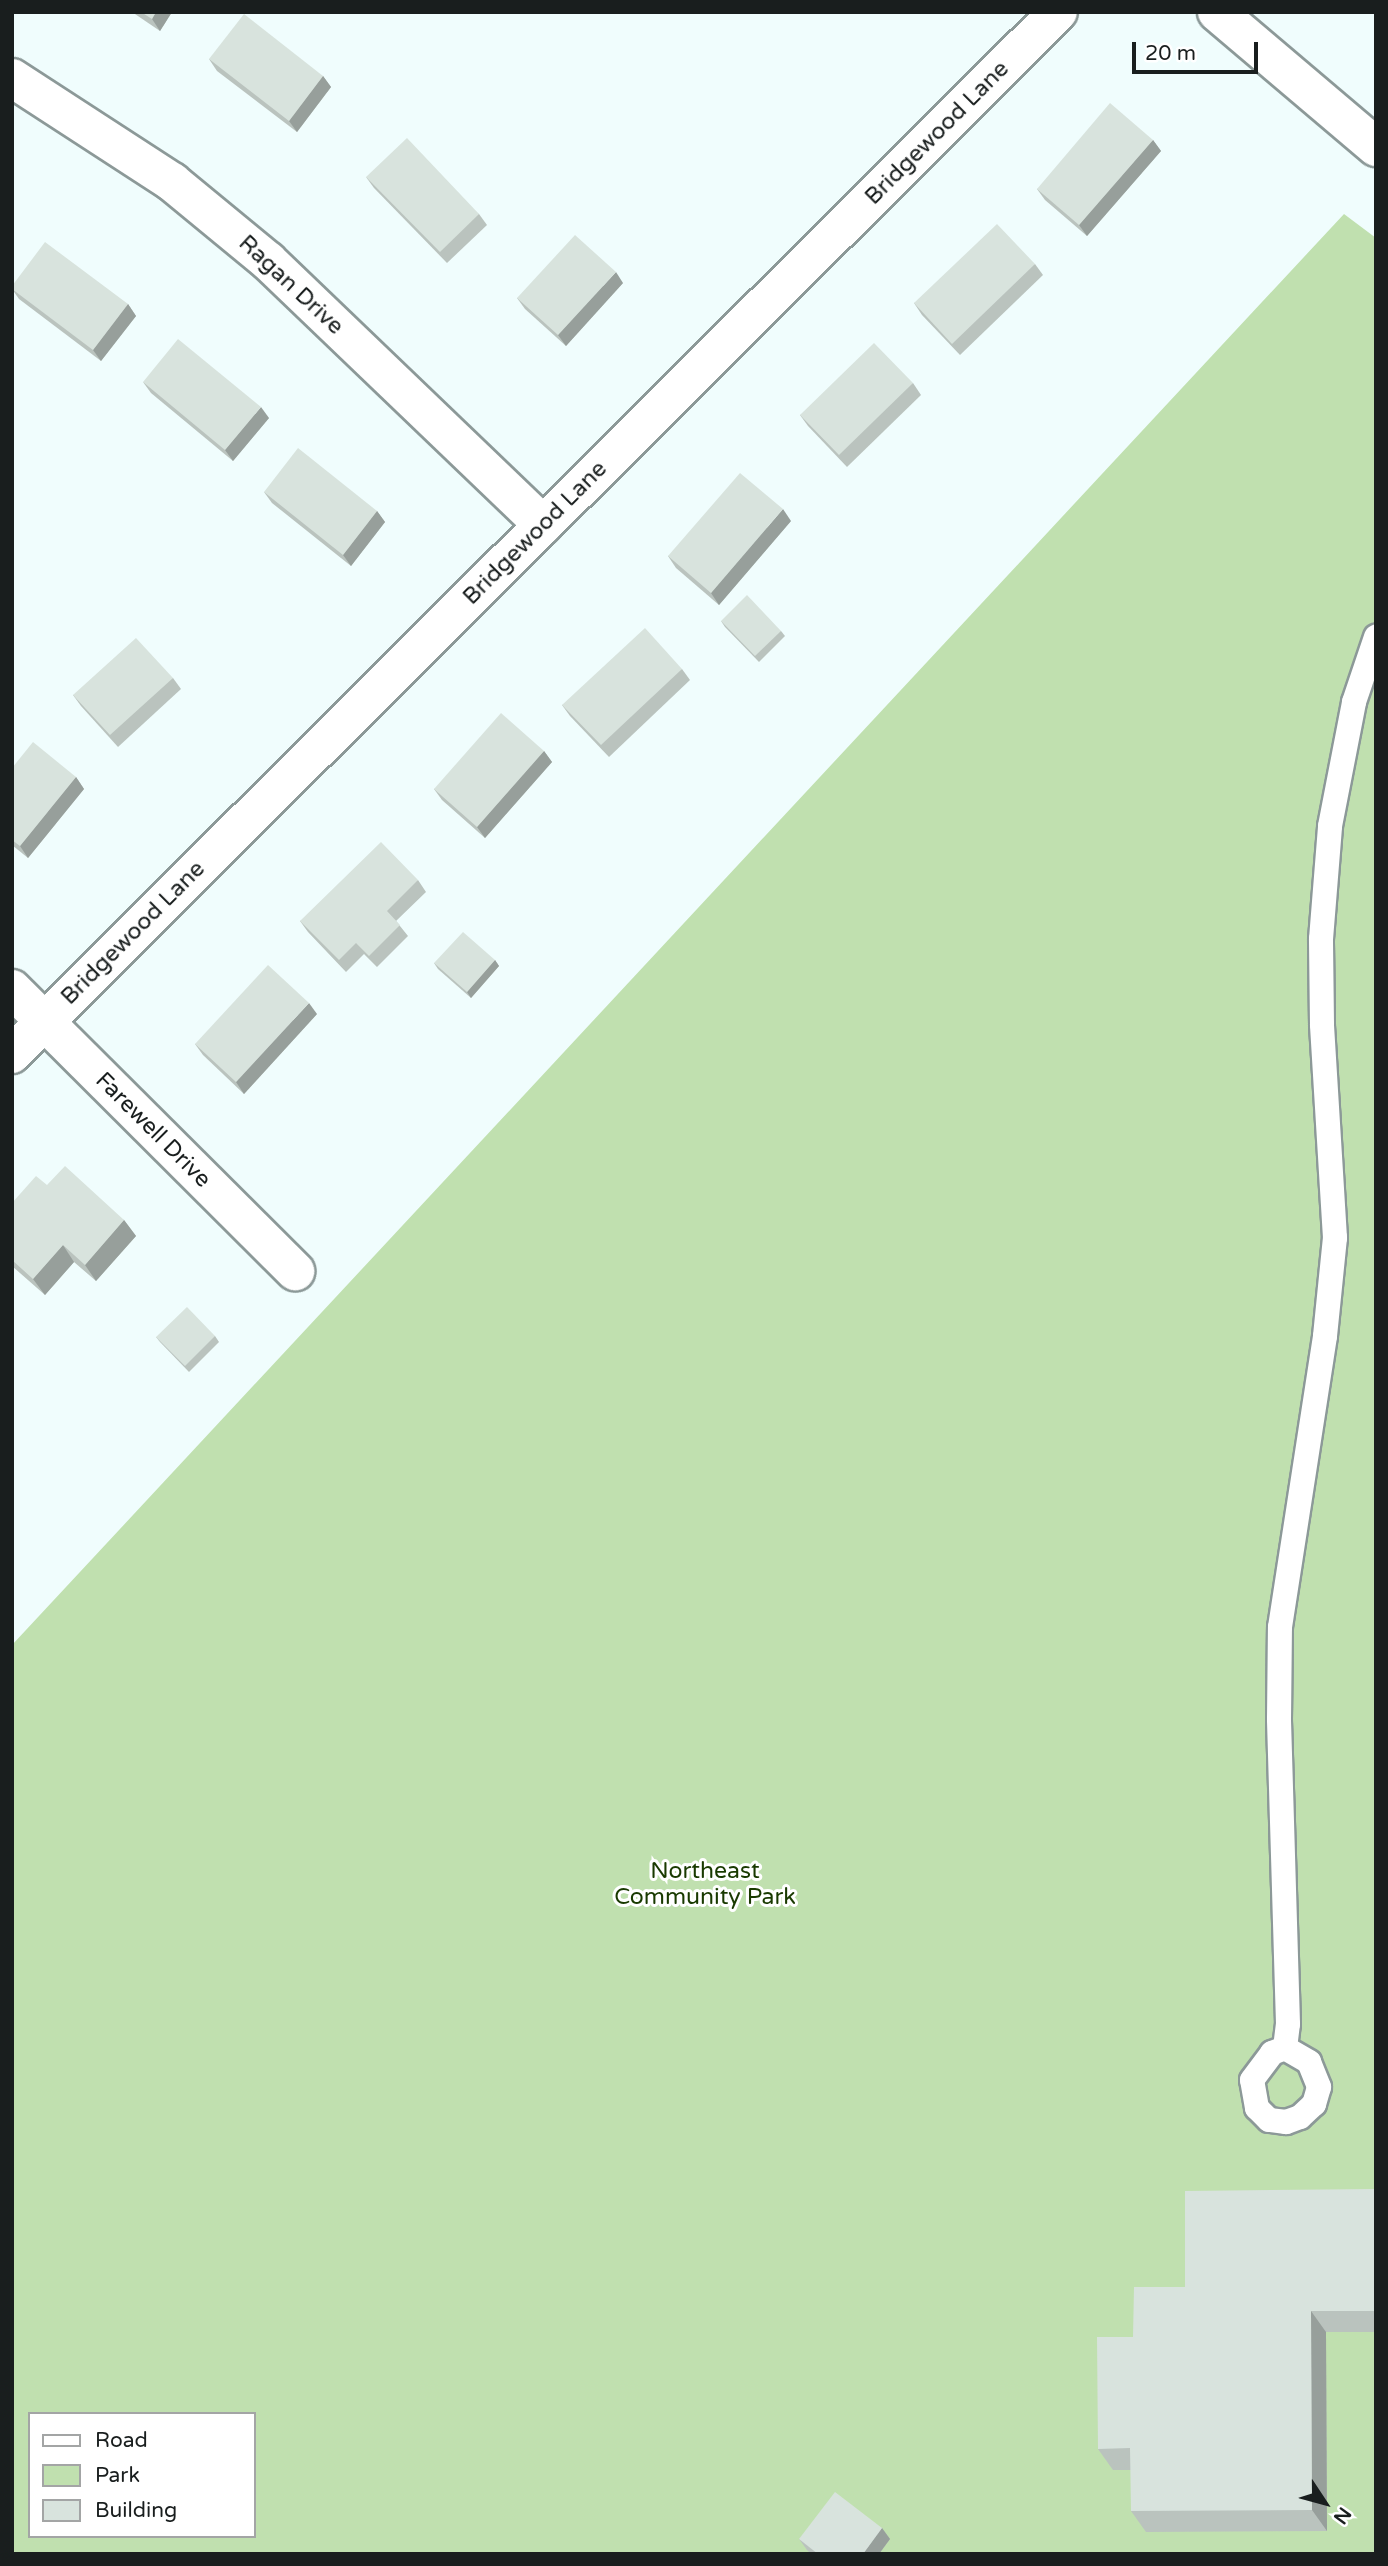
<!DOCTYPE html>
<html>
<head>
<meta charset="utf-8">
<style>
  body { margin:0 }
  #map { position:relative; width:1388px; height:2566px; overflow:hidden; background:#f0fdfd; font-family:"Varela Round",sans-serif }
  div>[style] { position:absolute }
  .green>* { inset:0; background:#c0e0af }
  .roads { filter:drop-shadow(2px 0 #8c9998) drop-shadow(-2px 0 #8c9998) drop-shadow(0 2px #8c9998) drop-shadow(0 -2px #8c9998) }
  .service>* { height:24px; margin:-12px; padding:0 12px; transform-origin:12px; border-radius:12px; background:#fff }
  .minor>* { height:38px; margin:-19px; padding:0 19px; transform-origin:19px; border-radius:19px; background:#fff }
  .tertiary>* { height:38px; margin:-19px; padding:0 19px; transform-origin:19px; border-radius:19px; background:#fff }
  .wall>* { inset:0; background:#bac3be }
  .shaded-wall>* { inset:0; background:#979f9b }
  .building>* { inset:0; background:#d8e3dd }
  span { translate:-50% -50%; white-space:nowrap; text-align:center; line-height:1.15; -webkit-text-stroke:6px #fff; paint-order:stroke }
  .street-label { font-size:23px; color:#191e1e }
  .park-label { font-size:23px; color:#193a00 }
  .frame { position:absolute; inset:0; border:14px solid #191e1e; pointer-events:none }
  .legend { position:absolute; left:28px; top:2412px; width:228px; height:126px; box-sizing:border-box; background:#fff; border:2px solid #a3a5a5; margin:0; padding:9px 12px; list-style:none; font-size:21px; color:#191e1e }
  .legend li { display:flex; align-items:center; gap:14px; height:35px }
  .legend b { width:35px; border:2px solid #a3a5a5 }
  .north { position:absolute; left:1290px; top:2468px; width:70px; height:70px; -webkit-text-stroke:5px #fff; paint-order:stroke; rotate:126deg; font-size:19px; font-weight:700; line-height:28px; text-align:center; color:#191e1e }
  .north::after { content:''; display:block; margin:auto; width:24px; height:32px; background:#191e1e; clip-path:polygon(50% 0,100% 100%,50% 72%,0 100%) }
  .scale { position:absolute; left:1132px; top:42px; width:126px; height:32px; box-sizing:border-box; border:4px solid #191e1e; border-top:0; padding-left:9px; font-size:21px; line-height:24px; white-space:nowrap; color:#191e1e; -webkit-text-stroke:5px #fff; paint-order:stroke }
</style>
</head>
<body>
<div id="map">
  <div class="green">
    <i style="clip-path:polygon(evenodd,1344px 214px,1376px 238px,1376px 2554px,12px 2554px,12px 1645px,1344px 214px,30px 2414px,254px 2414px,254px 2536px,30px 2536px,30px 2414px)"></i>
  </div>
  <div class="roads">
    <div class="service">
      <i style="left:1285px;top:2048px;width:24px;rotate:-83deg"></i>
      <i style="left:1288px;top:2024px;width:305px;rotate:-91.7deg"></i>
      <i style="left:1279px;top:1719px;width:92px;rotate:-89.4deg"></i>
      <i style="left:1280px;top:1627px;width:294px;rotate:-81.2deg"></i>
      <i style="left:1325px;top:1336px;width:99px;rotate:-84.2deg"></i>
      <i style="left:1335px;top:1238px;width:214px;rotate:-93.5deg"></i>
      <i style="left:1322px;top:1024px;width:85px;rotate:-90.7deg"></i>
      <i style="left:1321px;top:939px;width:113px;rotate:-85.4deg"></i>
      <i style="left:1330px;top:826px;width:126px;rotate:-79deg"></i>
      <i style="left:1354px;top:702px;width:69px;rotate:-71.3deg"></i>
      <i style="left:1285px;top:2048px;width:28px;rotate:30deg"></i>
      <i style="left:1309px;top:2062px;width:27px;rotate:68deg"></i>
      <i style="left:1319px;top:2087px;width:18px;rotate:106deg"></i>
      <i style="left:1314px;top:2104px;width:19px;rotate:137deg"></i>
      <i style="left:1300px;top:2117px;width:15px;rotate:160deg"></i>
      <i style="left:1286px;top:2122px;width:17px;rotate:-173deg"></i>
      <i style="left:1269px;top:2120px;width:17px;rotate:-135deg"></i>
      <i style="left:1257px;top:2108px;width:28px;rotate:-100deg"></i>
      <i style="left:1252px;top:2080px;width:34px;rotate:-53deg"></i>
      <i style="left:1272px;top:2053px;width:14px;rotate:-21deg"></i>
    </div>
    <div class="minor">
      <i style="left:12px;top:78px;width:191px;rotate:33deg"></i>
      <i style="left:172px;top:182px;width:124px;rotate:39.5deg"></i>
      <i style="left:268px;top:261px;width:381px;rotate:43.8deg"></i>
      <i style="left:12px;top:989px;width:400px;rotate:44.9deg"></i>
      <i style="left:12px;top:1054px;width:1476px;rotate:-44.89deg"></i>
    </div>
    <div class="tertiary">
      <i style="left:1217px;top:12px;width:209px;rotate:40.3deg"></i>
    </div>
  </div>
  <div class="wall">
    <i style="clip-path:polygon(132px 12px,172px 12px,160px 31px)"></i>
    <i style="clip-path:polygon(209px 59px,323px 76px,331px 87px,297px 132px,217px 71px)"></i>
    <i style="clip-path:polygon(1153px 140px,1161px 151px,1087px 236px,1045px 200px,1037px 189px)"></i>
    <i style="clip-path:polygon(366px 177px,479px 214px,487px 225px,447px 263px,374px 188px)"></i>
    <i style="clip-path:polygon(1035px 264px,1043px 275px,960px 355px,922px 315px,914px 303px)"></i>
    <i style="clip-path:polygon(623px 283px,566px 346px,525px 309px,517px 298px)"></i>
    <i style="clip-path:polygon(12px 286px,128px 304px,136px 316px,101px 361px,19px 299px,12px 289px)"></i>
    <i style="clip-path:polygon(143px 382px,269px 418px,233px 461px,151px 393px)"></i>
    <i style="clip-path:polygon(913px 383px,921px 395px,847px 467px,808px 426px,800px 415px)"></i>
    <i style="clip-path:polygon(264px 492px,377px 511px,385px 522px,351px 566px,272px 503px)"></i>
    <i style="clip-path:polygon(791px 521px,719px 605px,676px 568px,668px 556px)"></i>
    <i style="clip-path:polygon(721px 621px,781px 631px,785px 636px,759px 662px,725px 627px)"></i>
    <i style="clip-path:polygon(682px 669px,690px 680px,609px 757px,570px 716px,562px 705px)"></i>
    <i style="clip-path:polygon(173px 678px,181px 689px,118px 747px,81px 706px,73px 695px)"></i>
    <i style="clip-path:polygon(544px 751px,552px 762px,485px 838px,442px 800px,434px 789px)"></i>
    <i style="clip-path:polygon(12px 768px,76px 777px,84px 789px,28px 858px,12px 845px)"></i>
    <i style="clip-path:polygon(418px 880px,426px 892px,396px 921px,408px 936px,377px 967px,364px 954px,346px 972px,308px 932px,300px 921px)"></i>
    <i style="clip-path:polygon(495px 960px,499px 966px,471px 998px,438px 969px,434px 963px)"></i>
    <i style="clip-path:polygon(317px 1014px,244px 1094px,203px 1055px,195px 1044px)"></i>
    <i style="clip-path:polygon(47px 1185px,124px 1220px,136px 1236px,96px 1281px,74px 1262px,45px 1295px,12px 1266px,12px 1203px)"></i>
    <i style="clip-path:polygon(215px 1336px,219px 1342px,189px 1372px,160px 1342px,156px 1337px)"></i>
    <i style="clip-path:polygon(1376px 2189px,1376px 2332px,1326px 2332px,1327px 2531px,1146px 2532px,1131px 2511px,1131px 2470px,1113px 2470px,1098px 2449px,1133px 2337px,1185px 2287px)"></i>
    <i style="clip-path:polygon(882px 2528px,890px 2539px,879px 2554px,811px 2554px,807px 2550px,799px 2539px)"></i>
  </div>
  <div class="shaded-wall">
    <i style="clip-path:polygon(156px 12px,172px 12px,160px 31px,152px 19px)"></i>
    <i style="clip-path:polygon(323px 76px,331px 87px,297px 132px,289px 121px)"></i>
    <i style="clip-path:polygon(1153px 140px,1161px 151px,1087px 236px,1079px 225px)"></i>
    <i style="clip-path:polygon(616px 272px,623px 283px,566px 346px,558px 335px)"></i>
    <i style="clip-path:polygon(128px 304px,136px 316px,101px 361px,93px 350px)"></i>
    <i style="clip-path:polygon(261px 407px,269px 418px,233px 461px,225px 450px)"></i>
    <i style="clip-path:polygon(783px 509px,791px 521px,719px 605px,711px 593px)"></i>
    <i style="clip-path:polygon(377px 511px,385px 522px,351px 566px,343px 555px)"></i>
    <i style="clip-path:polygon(544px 751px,552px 762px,485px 838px,477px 827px)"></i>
    <i style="clip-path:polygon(76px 777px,84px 789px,28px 858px,20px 846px)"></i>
    <i style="clip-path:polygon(495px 960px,499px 966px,471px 998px,467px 992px)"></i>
    <i style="clip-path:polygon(309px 1003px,317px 1014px,244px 1094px,236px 1082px)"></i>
    <i style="clip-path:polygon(124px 1220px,136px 1236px,96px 1281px,85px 1265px)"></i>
    <i style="clip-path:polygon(63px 1245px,74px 1262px,45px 1295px,33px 1279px)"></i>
    <i style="clip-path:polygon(1311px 2311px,1326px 2332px,1327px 2531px,1312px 2510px)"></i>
    <i style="clip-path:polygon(882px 2528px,890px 2539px,879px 2554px,863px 2554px)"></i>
  </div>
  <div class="building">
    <i style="clip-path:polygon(141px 12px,156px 12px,152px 19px)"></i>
    <i style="clip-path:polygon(244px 14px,323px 76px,289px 121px,209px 59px)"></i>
    <i style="clip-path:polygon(1110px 103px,1153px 140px,1079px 225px,1037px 189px)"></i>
    <i style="clip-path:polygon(407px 138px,479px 214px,440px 252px,366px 177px)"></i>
    <i style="clip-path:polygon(997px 224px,1035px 264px,952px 344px,914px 303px)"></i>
    <i style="clip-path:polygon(575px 235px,616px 272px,558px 335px,517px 298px)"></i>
    <i style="clip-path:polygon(45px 242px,128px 304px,93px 350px,12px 289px,12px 286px)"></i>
    <i style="clip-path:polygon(178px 339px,261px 407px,225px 450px,143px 382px)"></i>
    <i style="clip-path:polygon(874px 343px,913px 383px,839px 455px,800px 415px)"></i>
    <i style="clip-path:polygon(298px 448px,377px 511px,343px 555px,264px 492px)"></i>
    <i style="clip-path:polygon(740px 473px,783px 509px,711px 593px,668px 556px)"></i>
    <i style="clip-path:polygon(747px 595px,781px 631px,755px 656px,721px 621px)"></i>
    <i style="clip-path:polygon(645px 628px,682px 669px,601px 745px,562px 705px)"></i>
    <i style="clip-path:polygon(136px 638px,173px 678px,110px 735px,73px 695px)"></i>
    <i style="clip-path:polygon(501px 713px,544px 751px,477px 827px,434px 789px)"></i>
    <i style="clip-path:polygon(33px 742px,76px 777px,20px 846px,12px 840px,12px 768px)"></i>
    <i style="clip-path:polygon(381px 842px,418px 880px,387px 911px,400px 925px,369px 956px,356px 943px,339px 960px,300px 921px)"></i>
    <i style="clip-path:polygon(463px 932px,495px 960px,467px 992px,434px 963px)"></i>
    <i style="clip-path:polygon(268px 965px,309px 1003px,236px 1082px,195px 1044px)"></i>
    <i style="clip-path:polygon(65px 1166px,124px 1220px,85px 1265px,63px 1245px,33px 1279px,12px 1260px,12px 1203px,36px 1176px,47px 1185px)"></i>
    <i style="clip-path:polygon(187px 1307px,215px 1336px,185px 1366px,156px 1337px)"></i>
    <i style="clip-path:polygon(1376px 2189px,1376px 2311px,1311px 2311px,1312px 2510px,1131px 2511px,1130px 2448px,1098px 2449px,1097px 2337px,1133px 2337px,1134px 2287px,1185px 2287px,1185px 2191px)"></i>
    <i style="clip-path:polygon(835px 2492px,882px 2528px,863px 2554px,818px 2554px,799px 2539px)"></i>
  </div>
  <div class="street-label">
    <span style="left:937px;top:133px;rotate:-45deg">Bridgewood Lane</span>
    <span style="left:291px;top:285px;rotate:43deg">Ragan Drive</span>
    <span style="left:535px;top:533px;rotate:-45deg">Bridgewood Lane</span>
    <span style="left:133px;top:933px;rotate:-45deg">Bridgewood Lane</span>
    <span style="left:153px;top:1130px;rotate:45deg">Farewell Drive</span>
  </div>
  <div class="park-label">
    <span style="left:705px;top:1884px">Northeast<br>Community Park</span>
  </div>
  <div class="frame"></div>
  <ul class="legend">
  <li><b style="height:9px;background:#fff"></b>Road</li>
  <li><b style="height:19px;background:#c0e0af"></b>Park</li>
  <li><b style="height:19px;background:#d8e3dd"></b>Building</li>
  </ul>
  <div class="north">N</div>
  <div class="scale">20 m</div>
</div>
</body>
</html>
